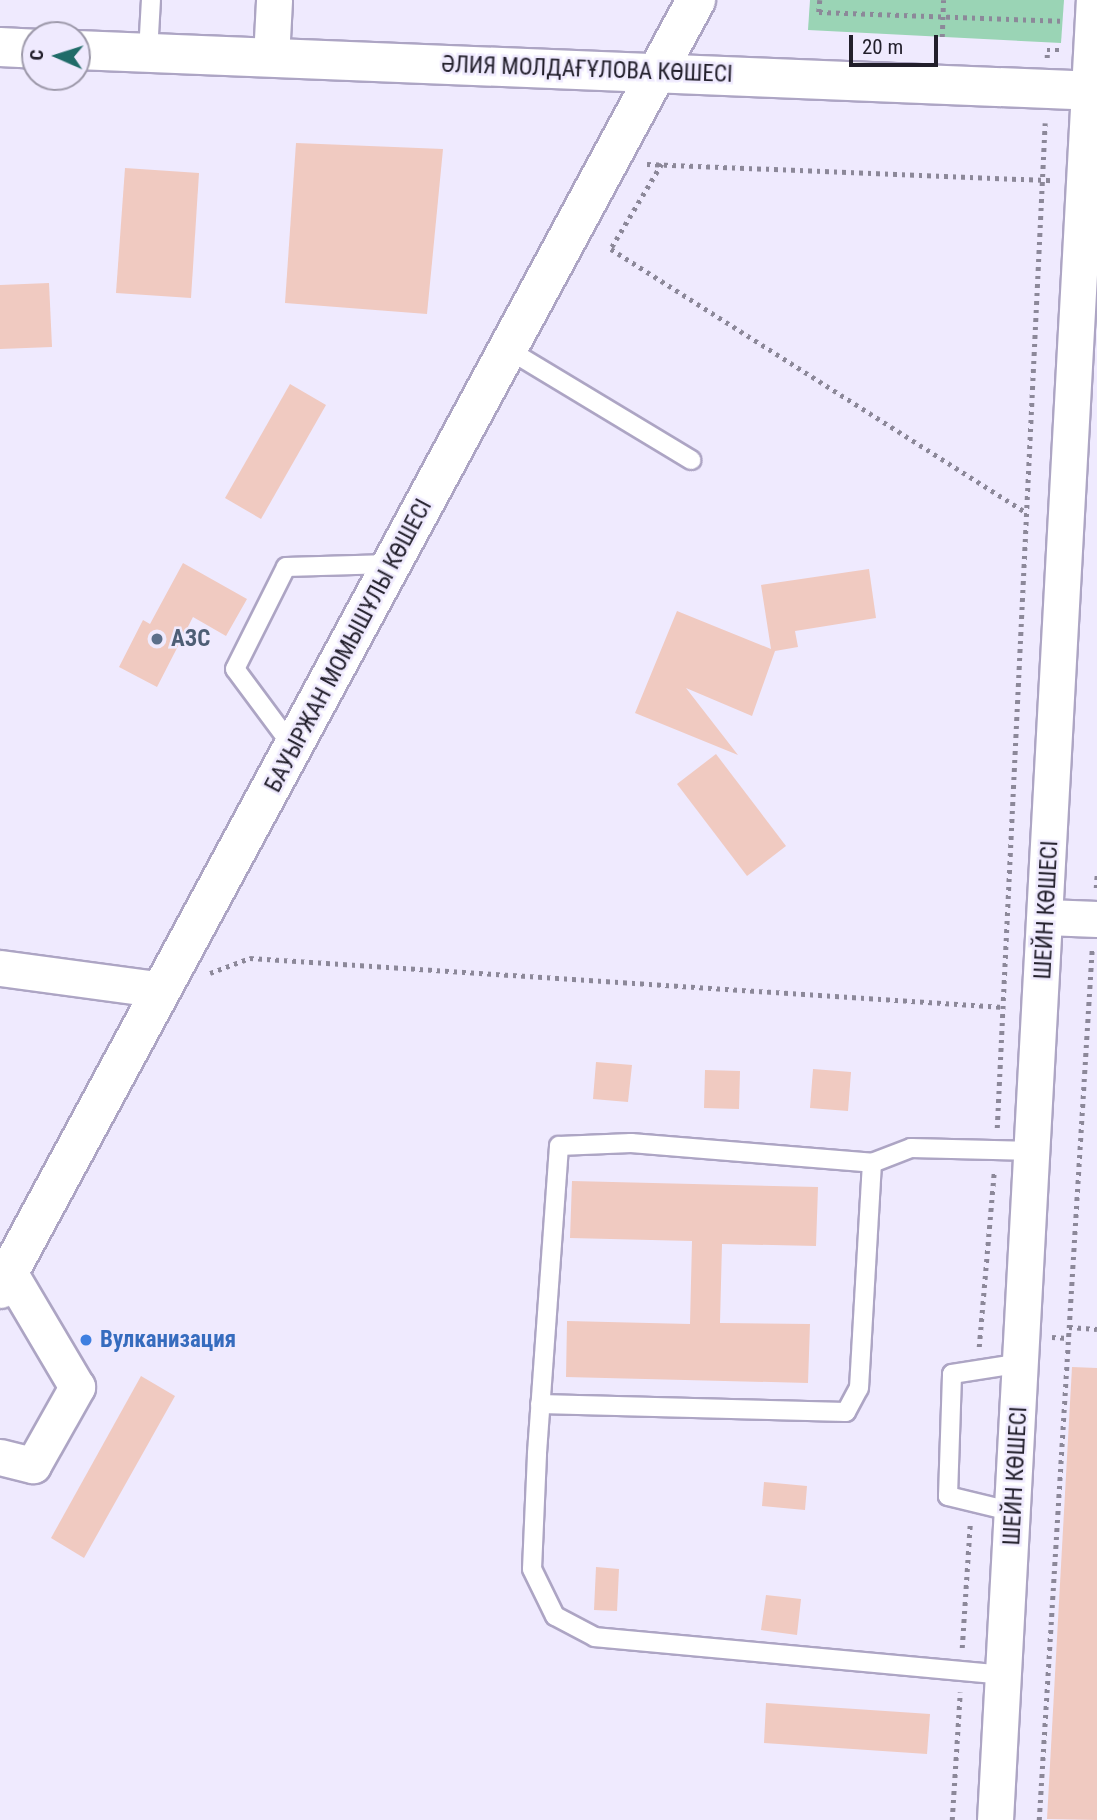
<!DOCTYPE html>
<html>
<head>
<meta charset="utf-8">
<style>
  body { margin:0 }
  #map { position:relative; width:1097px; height:1820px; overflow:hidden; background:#efeafe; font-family:"Roboto Condensed",sans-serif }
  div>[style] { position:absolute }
  .green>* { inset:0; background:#9ad4b5 }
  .building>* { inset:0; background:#f0cac1 }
  .path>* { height:4.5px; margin-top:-2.25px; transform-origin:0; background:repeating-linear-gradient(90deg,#8c8899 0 3.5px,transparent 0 8.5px) }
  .roads { filter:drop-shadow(2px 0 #ada5c4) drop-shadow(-2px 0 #ada5c4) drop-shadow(0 2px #ada5c4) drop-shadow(0 -2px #ada5c4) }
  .lane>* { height:18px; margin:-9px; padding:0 9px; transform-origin:9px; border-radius:9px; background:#fff }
  .street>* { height:35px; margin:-17.5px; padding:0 17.5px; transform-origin:17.5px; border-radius:17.5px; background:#fff }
  .secondary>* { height:38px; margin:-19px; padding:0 19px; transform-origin:19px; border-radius:19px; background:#fff }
  .dots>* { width:19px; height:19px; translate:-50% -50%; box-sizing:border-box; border:4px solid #efeafe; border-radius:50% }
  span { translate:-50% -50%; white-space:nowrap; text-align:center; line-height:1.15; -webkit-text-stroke:5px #efeafe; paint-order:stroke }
  .street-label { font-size:23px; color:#221f2b }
  .service-label { font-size:23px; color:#4e5e75; font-weight:700 }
  .left { translate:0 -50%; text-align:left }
  .shop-label { font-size:23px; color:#366cbe; font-weight:700 }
  .north { position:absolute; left:21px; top:21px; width:70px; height:70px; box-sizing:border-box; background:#efeafe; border:2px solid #9d99aa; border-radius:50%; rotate:273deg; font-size:19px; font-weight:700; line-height:28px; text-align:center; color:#221f2b }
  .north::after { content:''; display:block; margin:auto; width:24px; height:32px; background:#206c69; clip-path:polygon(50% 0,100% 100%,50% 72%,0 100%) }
  .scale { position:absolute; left:849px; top:35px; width:89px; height:32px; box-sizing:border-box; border:4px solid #221f2b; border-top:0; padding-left:9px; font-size:21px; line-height:24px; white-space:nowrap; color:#221f2b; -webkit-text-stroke:5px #efeafe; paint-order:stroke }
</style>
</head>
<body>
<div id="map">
  <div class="green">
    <i style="clip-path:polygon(810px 0,1064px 0,1061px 43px,808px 30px)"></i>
  </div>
  <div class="building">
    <i style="clip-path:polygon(296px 143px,443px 149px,427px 314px,285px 303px)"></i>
    <i style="clip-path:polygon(125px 168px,199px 173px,191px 298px,116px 293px)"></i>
    <i style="clip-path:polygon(49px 283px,52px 347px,0 349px,0 285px)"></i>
    <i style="clip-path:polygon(290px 384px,326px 405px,261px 519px,225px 498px)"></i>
    <i style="clip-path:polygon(183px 563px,247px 599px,226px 636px,193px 617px,157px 687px,119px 667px,143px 620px,150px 624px)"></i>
    <i style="clip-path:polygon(869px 569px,876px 618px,795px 631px,798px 647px,775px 651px,752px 716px,686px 688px,738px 755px,635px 713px,677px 611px,771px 649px,761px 585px)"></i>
    <i style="clip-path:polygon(716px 754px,786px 846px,747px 876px,677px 784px)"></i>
    <i style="clip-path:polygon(596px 1062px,632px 1065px,628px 1102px,593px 1099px)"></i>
    <i style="clip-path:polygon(813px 1069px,851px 1072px,848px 1111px,810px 1108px)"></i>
    <i style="clip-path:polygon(705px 1070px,740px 1071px,739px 1109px,704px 1108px)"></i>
    <i style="clip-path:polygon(572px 1181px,818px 1187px,816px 1246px,722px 1244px,720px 1323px,810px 1324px,808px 1383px,566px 1377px,567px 1321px,690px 1324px,692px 1241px,570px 1238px)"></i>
    <i style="clip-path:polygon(1072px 1367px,1097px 1368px,1097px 1820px,1047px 1819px)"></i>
    <i style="clip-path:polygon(141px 1376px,175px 1396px,84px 1558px,51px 1538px)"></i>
    <i style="clip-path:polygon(764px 1482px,807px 1486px,805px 1510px,762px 1506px)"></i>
    <i style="clip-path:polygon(596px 1567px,619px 1569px,617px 1611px,594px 1610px)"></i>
    <i style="clip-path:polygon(766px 1595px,801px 1599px,797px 1635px,761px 1630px)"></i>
    <i style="clip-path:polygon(766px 1703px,930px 1714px,927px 1754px,764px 1743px)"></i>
  </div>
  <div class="path">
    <i style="left:820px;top:0;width:12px;rotate:95deg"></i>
    <i style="left:819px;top:12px;width:242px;rotate:2.1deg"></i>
    <i style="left:942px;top:37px;width:37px;rotate:-88deg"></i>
    <i style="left:1047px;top:58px;width:8px;rotate:-90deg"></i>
    <i style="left:1047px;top:50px;width:15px"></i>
    <i style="left:647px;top:164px;width:407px;rotate:2.3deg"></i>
    <i style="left:662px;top:164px;width:99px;rotate:121deg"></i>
    <i style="left:611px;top:249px;width:491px;rotate:32.4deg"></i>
    <i style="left:1096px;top:888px;width:14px;rotate:-86deg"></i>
    <i style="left:210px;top:973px;width:43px;rotate:-20.6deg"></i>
    <i style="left:250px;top:958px;width:755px;rotate:3.72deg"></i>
    <i style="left:997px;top:1128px;width:1006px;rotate:-87.27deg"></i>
    <i style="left:1069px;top:1327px;width:28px;rotate:4deg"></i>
    <i style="left:1052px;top:1337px;width:16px;rotate:4deg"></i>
    <i style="left:979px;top:1347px;width:177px;rotate:-85.1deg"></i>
    <i style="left:962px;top:1648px;width:124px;rotate:-86.3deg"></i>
    <i style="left:952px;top:1820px;width:128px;rotate:-86.4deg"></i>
    <i style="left:1039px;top:1820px;width:873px;rotate:-86.52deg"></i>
  </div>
  <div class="roads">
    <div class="lane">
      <i style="left:148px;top:53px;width:53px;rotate:-86.8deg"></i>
      <i style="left:509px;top:350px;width:213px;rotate:31.1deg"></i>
      <i style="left:293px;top:747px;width:97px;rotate:-126.6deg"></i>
      <i style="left:235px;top:669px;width:114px;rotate:-63.4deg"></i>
      <i style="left:286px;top:567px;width:104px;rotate:-1.7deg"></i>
      <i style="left:540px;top:1404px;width:306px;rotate:1.5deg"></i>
      <i style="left:846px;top:1412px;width:27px;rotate:-62deg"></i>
      <i style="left:859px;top:1388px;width:225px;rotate:-86.7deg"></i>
      <i style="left:1014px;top:1512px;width:68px;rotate:-166.4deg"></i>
      <i style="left:948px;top:1496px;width:122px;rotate:-88.1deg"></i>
      <i style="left:952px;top:1374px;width:71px;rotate:-8.9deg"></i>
      <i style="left:1004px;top:1675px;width:411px;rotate:-174.7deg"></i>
      <i style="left:595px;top:1637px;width:45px;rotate:-152.3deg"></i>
      <i style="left:555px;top:1616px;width:52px;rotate:-116.1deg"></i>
      <i style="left:532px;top:1569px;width:116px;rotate:-87.5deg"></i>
      <i style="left:537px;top:1453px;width:308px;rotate:-85.9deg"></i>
      <i style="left:559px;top:1146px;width:72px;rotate:-2.4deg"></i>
      <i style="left:631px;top:1143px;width:242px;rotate:4.7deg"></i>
      <i style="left:872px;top:1163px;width:42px;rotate:-21deg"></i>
      <i style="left:911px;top:1148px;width:123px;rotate:1.4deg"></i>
    </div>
    <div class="street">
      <i style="left:271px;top:58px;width:58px;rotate:-87deg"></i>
      <i style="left:1046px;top:917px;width:51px;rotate:2.2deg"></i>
      <i style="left:0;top:968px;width:163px;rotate:7.7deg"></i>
      <i style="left:0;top:1457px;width:34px;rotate:14deg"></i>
      <i style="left:33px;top:1465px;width:90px;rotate:-60.6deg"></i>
      <i style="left:77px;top:1387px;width:134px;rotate:-120.6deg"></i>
      <i style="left:995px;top:1820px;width:1823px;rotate:-86.89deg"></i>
    </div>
    <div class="secondary">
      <i style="left:0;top:47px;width:35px;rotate:3deg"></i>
      <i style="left:77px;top:50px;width:1021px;rotate:2.3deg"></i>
      <i style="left:0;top:1289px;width:1465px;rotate:-61.63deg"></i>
    </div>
  </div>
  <div class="dots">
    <i style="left:157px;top:639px;background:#5c6f8a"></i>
    <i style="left:86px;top:1340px;background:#3f7fe0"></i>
  </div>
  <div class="street-label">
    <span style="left:587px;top:70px;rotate:2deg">ӘЛИЯ МОЛДАҒҰЛОВА КӨШЕСІ</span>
    <span style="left:349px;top:646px;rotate:-62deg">БАУЫРЖАН МОМЫШҰЛЫ КӨШЕСІ</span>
    <span style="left:1047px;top:910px;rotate:-87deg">ШЕЙН КӨШЕСІ</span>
    <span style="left:1016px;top:1476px;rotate:-87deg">ШЕЙН КӨШЕСІ</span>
  </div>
  <div class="service-label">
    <span class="left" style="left:171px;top:639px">АЗС</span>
  </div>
  <div class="shop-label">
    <span class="left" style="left:100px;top:1340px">Вулканизация</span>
  </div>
  <div class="north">С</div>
  <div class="scale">20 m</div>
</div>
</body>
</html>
